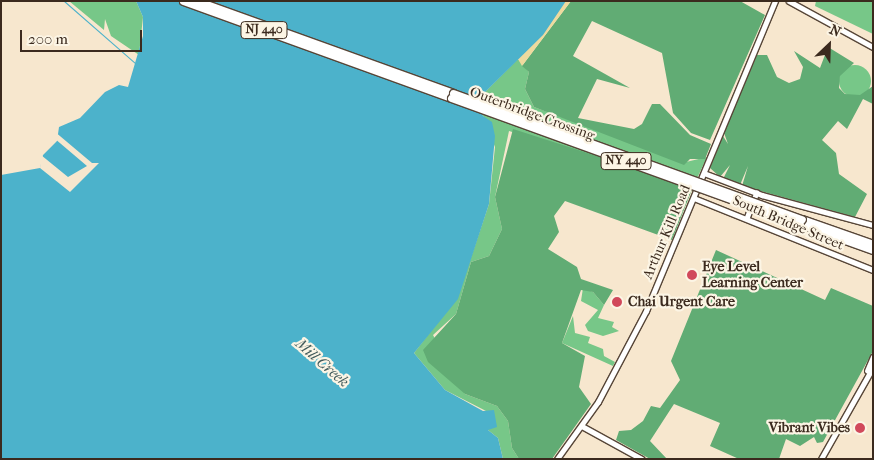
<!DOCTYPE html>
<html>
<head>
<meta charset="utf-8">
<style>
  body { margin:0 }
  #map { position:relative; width:874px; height:460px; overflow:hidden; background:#f7e7ce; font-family:"IM FELL French Canon",serif }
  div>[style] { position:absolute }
  .green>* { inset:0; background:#77c788 }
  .round { border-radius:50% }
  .forest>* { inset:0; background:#61ac74 }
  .sand>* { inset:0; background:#eeda9e }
  .water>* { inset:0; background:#4cb2cb }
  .pier>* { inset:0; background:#f7e7ce }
  .stream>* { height:1px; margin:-0.5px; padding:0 0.5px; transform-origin:0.5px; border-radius:0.5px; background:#4cb2cb }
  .roads { filter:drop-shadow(1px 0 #574638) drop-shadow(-1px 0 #574638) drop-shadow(0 1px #574638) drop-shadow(0 -1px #574638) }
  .minor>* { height:4.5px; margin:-2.25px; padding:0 2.25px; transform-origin:2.25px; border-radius:2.25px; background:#fff }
  .highway>* { height:7px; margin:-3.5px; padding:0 3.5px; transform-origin:3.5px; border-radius:3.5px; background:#fff }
  .bridges { filter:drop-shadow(1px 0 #574638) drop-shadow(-1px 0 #574638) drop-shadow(0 1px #574638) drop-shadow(0 -1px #574638) }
  .highway-bridge>* { height:7px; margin:-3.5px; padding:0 3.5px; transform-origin:3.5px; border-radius:3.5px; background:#fff }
  .dots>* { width:14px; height:14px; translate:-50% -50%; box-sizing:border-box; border:2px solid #fcf5e5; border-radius:50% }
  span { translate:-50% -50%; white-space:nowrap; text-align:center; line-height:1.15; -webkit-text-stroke:4.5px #fcf5e5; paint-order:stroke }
  .shield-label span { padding:1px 4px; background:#fcf5e5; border:1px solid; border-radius:4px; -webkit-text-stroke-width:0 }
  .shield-label { font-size:12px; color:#3b2a1e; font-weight:700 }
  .street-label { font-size:14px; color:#3b2a1e }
  .poi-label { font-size:14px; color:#3b2a1e; font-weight:700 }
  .left { translate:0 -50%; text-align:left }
  .right { translate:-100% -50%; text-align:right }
  .water-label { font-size:15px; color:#415a5b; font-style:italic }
  .frame { position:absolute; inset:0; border:2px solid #3b2a1e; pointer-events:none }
  .north { position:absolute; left:804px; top:20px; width:50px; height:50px; -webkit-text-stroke:4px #fcf5e5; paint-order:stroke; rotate:24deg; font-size:14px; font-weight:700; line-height:20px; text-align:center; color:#3b2a1e }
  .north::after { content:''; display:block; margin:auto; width:18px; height:22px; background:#3b2a1e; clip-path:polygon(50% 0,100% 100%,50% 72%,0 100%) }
  .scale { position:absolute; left:20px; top:30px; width:122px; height:22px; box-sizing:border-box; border:2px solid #3b2a1e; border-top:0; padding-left:6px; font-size:15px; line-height:18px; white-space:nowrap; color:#3b2a1e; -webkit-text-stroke:4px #fcf5e5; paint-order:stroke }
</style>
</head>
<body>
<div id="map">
  <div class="green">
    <i style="clip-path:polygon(69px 1px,136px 1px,143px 17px,139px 55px,111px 36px,105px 19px,104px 30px)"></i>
    <i style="clip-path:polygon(816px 1px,873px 1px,873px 34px,815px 6px)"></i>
    <i style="clip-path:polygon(518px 59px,529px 72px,525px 89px,534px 107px,686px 162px,707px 157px,693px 187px,509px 131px,495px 197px,502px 229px,489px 256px,471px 262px,456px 314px,433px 335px,465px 394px,497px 406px,508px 421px,512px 448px,519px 459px,503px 459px,498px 438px,488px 430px,488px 412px,445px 390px,414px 353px,458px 296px,489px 204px,495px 147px,477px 100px)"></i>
    <i class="round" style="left:839px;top:65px;width:32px;height:32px"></i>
    <i style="clip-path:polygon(583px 288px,593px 292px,604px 305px,598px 318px,614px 322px,612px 327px,619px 331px,603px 336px,588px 331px,585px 325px,598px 310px,581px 301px)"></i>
    <i style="clip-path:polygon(573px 316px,575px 333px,590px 337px,588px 343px,603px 349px,604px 356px,615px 362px,613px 366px,562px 343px)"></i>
  </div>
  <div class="forest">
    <i style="clip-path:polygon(571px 1px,740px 1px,765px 15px,710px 140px,691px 133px,673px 113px,662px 53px,592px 21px,573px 56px,630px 88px,597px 79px,578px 118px,634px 129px,642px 124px,652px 104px,660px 104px,690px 135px,711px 144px,705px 159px,690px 159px,684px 165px,534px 107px,525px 89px,529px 72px,522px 66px)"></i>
    <i style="clip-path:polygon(828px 47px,854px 63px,840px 76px,839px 88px,845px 94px,860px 95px,873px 86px,873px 104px,863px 99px,847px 129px,838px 121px,822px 140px,836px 153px,839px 174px,867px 194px,855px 217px,742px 186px,748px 166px,740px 185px,723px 179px,730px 165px,720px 177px,710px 168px,723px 136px,728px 144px,724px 133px,757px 55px,767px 55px,777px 77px,789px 83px,800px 79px,803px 67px,794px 51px,820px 68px)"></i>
    <i style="clip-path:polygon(513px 129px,693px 187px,672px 240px,565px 201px,554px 216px,559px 232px,548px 249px,577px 267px,581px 279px,613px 290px,604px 305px,593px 292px,581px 290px,562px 343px,585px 356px,579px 387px,591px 404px,552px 459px,519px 459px,512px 448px,508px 421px,497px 406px,465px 394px,428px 362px,423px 350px,456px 314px,471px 262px,489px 256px,502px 229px,495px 197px)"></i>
    <i style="clip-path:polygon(716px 250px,825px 300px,831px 288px,873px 306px,873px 351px,823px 442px,817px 443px,814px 437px,800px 446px,786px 439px,779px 459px,739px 459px,710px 446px,720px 423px,674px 404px,650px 441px,667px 459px,650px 459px,616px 440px,619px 431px,631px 430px,643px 421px,651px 406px,660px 408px,680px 380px,671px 361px)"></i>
  </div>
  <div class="sand">
    <i style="clip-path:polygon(566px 1px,571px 1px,522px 66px,518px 59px)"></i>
  </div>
  <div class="water">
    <i style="clip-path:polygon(136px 1px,566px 1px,543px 35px,477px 100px,483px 116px,492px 122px,495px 136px,489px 204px,458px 299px,414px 353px,445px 390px,483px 411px,494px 410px,497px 427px,488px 430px,498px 438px,503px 459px,1px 459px,1px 175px,40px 168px,43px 155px,57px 141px,59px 127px,80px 118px,105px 92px,119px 85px,128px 87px,143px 36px,143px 17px)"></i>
  </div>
  <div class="pier">
    <i style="clip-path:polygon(54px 131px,92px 163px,99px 163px,70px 192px,40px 168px,41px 155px,68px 177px,87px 166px,54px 138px)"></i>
  </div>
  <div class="stream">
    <i style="left:64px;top:1px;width:94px;rotate:41.1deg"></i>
  </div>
  <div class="roads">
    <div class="minor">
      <i style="left:789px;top:1px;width:96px;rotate:28.7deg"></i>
      <i style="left:704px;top:173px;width:62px;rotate:20.8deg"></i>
      <i style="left:762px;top:195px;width:115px;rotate:15.1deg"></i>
      <i style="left:694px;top:198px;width:193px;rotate:21.9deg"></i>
      <i style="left:747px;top:217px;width:26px;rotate:-69deg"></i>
      <i style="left:867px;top:371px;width:15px;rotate:-67deg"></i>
      <i style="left:582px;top:426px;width:68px;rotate:28.8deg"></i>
      <i style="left:557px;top:459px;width:70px;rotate:-54.3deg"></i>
      <i style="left:598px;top:402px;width:103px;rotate:-62.2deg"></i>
      <i style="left:646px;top:311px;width:336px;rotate:-67.4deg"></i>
      <i style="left:821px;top:459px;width:106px;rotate:-60.5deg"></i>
    </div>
    <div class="highway">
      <i style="left:183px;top:1px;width:285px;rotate:19.9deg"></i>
      <i style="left:198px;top:1px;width:271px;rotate:19.8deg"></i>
      <i style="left:802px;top:219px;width:75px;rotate:19.4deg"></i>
      <i style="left:800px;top:224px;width:77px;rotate:19.6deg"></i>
    </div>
  </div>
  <div class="bridges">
    <div class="highway-bridge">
      <i style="left:453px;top:93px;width:371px;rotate:19.9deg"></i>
      <i style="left:451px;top:98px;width:371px;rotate:19.9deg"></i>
    </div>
  </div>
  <div class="dots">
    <i style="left:692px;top:275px;background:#d1495b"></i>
    <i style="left:617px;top:302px;background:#d1495b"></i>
    <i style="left:860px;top:428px;background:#d1495b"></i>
  </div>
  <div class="shield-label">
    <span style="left:264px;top:30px">NJ 440</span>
    <span style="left:626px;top:161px">NY 440</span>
  </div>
  <div class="street-label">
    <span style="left:532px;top:114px;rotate:20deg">Outerbridge Crossing</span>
    <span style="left:788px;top:223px;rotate:23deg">South Bridge Street</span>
    <span style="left:667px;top:232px;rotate:-67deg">Arthur Kill Road</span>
  </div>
  <div class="poi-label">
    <span class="left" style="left:702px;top:275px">Eye Level<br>Learning Center</span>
    <span class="left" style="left:628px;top:302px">Chai Urgent Care</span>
    <span class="right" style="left:850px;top:428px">Vibrant Vibes</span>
  </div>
  <div class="water-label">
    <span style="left:322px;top:363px;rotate:41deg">Mill Creek</span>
  </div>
  <div class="frame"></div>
  <div class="north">N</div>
  <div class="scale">200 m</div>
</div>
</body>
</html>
